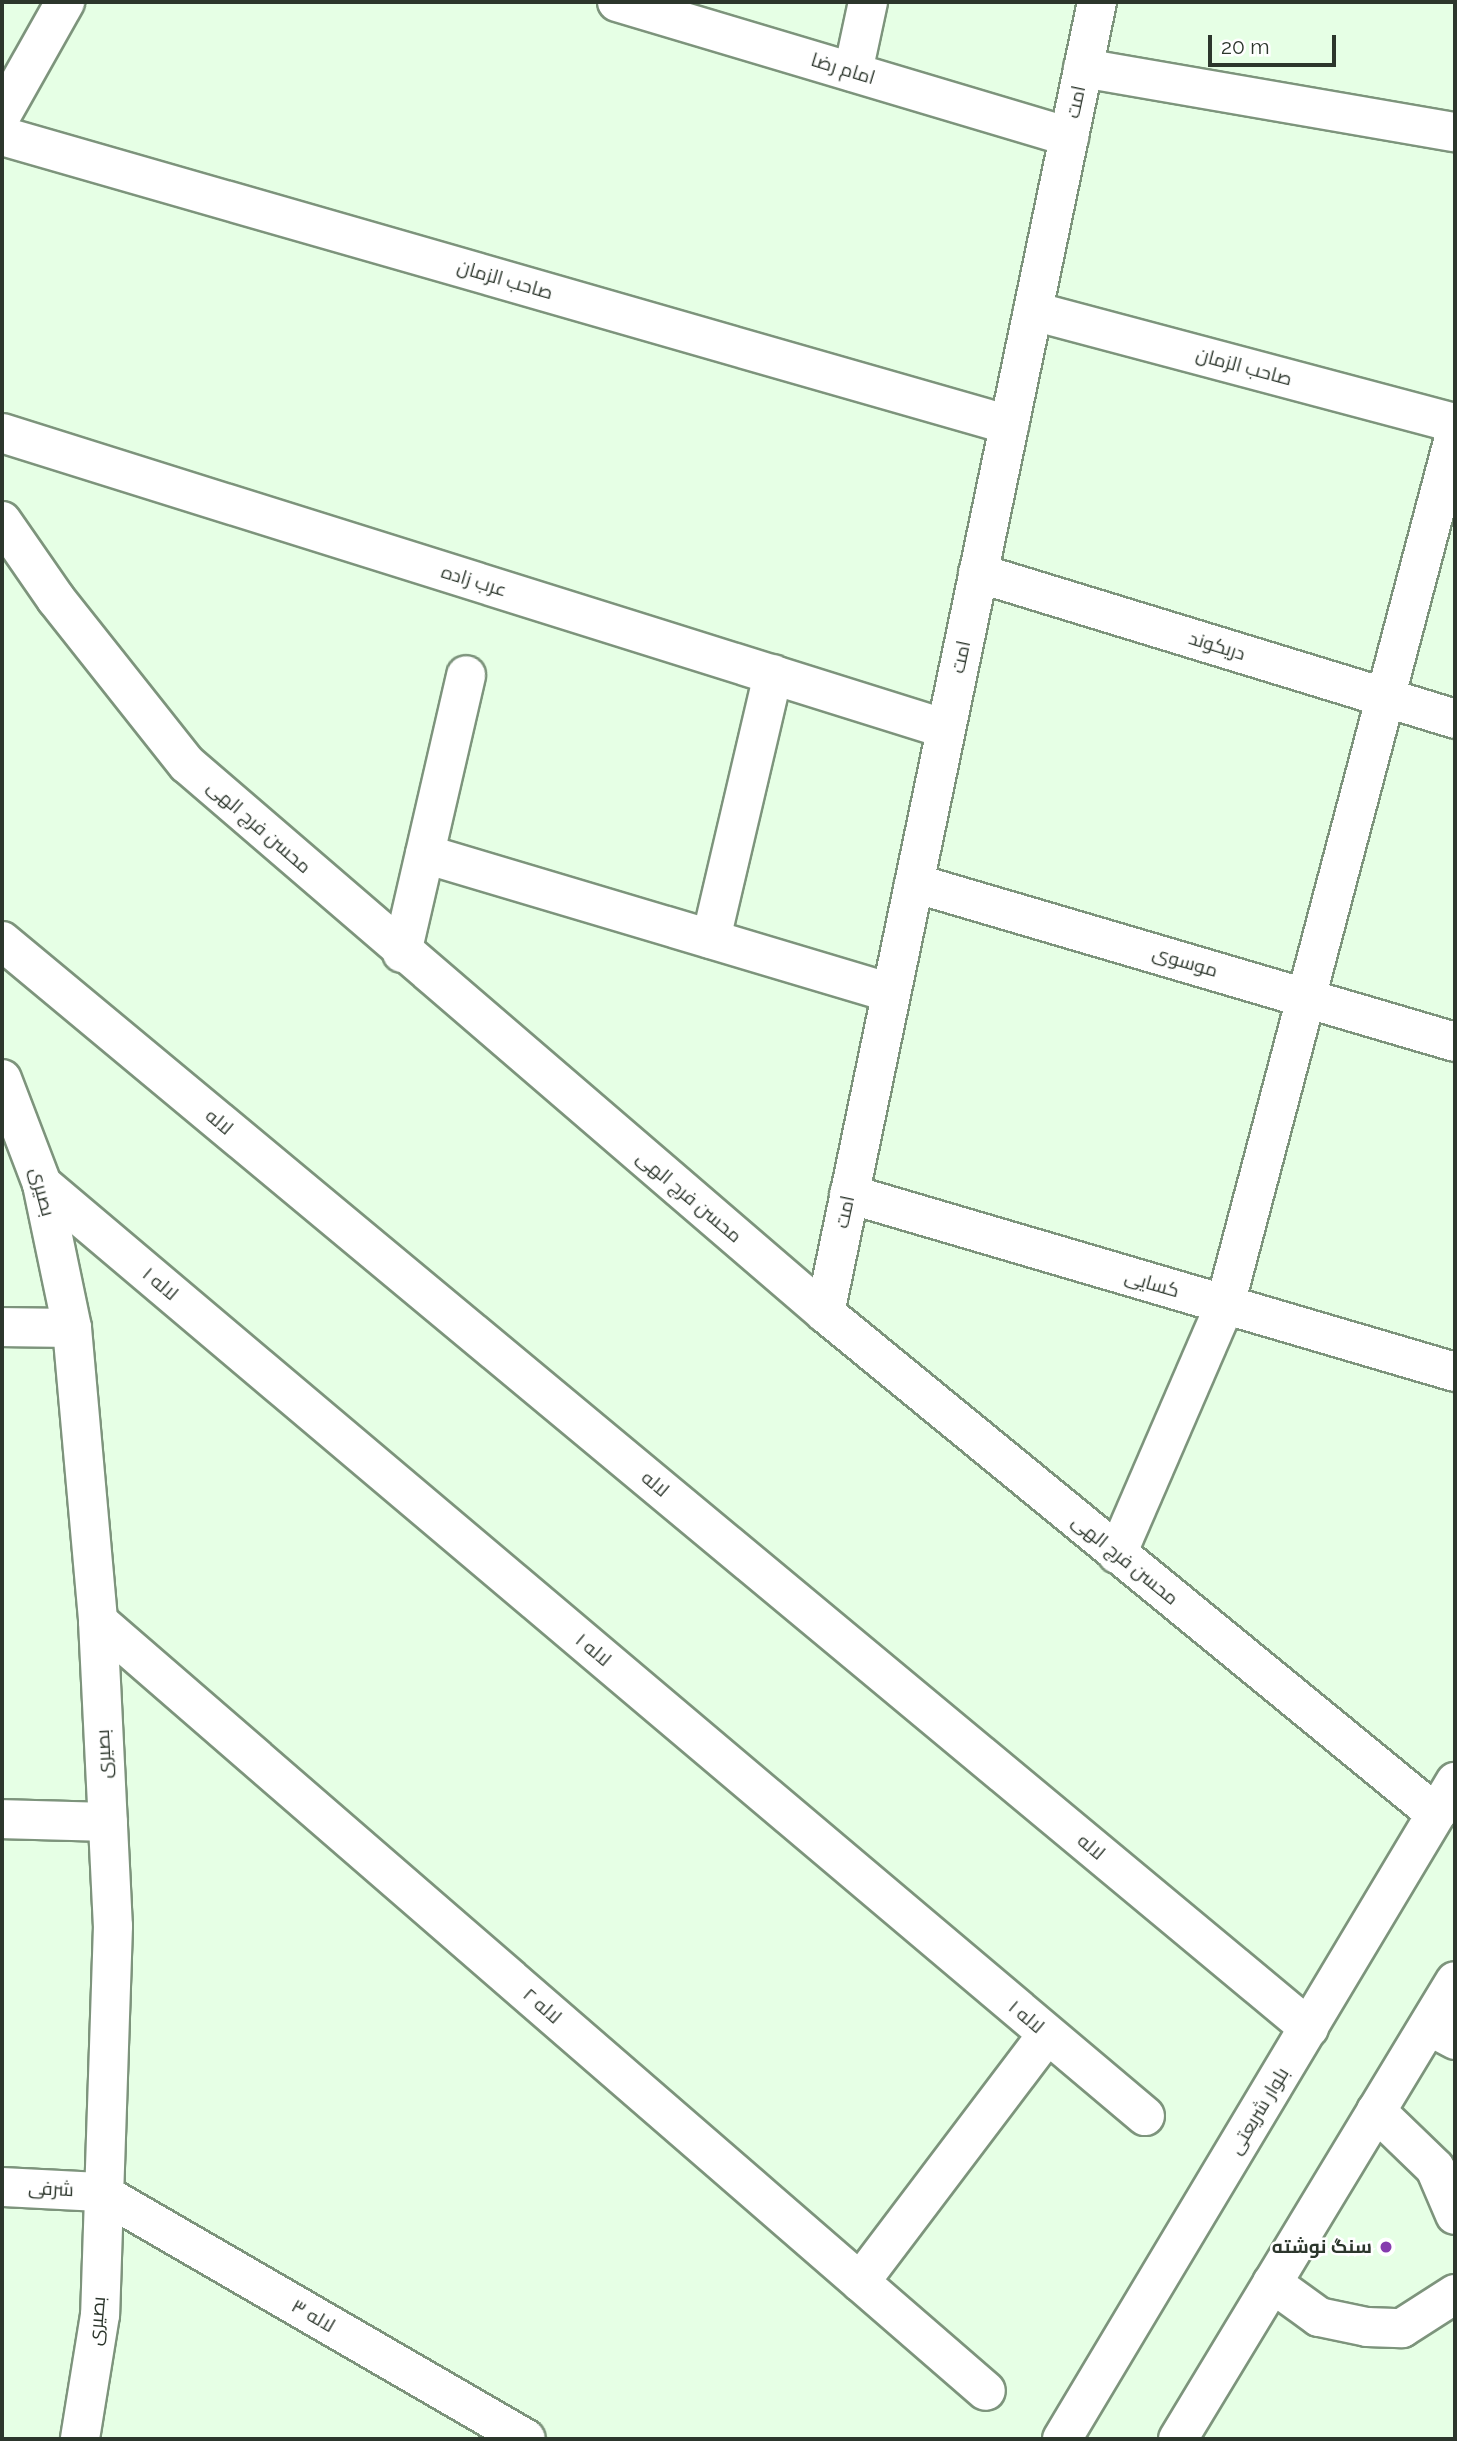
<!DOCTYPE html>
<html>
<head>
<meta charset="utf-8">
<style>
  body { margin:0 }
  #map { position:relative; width:1457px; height:2441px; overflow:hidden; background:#e6ffe5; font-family:Raleway,Cairo,sans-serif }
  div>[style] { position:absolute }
  .roads { filter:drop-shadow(2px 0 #7d947c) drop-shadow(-2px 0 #7d947c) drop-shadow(0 2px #7d947c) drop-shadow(0 -2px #7d947c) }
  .minor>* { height:38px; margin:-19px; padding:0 19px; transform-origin:19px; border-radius:19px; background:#fff }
  .major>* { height:38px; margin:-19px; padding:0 19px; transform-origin:19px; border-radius:19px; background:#fff }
  .dots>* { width:19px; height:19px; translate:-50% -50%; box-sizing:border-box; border:4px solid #fff; border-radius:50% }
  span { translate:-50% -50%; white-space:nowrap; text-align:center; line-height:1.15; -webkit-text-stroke:5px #fff; paint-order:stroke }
  .street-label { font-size:19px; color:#2c362c }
  .poi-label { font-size:19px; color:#2c362c; font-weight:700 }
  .right { translate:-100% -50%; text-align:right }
  .frame { position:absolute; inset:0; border:4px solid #2c362c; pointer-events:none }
  .scale { position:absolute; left:1208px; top:35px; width:128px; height:32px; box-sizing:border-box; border:4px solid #2c362c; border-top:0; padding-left:9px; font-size:21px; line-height:24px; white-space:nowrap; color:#2c362c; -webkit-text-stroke:5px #fff; paint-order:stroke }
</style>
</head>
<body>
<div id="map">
  <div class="roads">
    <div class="minor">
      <i style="left:617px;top:2px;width:472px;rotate:16.6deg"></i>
      <i style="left:1083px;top:68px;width:377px;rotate:9.8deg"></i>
      <i style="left:853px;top:72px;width:72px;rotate:-77.9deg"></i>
      <i style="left:2px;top:114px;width:129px;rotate:-60.6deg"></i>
      <i style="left:2px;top:136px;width:1048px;rotate:16.01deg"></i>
      <i style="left:1033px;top:311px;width:437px;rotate:14.9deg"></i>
      <i style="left:2px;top:433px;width:989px;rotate:17.41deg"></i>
      <i style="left:2px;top:521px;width:95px;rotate:55.3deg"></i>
      <i style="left:56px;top:599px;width:211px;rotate:51.6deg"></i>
      <i style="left:187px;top:764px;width:842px;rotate:40.71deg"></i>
      <i style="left:825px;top:1313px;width:790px;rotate:39.35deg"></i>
      <i style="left:978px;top:573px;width:499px;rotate:17deg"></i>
      <i style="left:425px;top:854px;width:486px;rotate:16.6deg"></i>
      <i style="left:914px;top:883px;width:564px;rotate:16.38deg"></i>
      <i style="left:711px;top:939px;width:272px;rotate:-76.8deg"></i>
      <i style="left:2px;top:941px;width:1700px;rotate:39.75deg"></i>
      <i style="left:402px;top:953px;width:285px;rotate:-77deg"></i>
      <i style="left:2px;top:1079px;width:112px;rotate:69.1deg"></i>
      <i style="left:42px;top:1184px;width:147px;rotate:78.2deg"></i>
      <i style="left:72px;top:1328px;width:294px;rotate:84.9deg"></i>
      <i style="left:98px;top:1621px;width:305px;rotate:87.2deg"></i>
      <i style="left:113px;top:1926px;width:389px;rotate:91.9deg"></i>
      <i style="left:100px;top:2315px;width:126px;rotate:99.2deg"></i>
      <i style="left:42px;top:1184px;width:1444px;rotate:40.2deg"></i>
      <i style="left:849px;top:1194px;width:632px;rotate:16.37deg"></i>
      <i style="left:825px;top:1313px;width:1339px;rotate:-78.28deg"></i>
      <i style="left:2px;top:1327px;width:70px;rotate:0.8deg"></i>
      <i style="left:1117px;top:1554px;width:271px;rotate:-66.6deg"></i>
      <i style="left:1225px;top:1305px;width:901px;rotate:-75.21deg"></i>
      <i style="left:98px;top:1621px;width:1175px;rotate:40.93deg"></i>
      <i style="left:2px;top:1819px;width:106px;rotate:1.6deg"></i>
      <i style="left:1429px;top:2026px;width:30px;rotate:28deg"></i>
      <i style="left:1376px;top:2111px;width:82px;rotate:44deg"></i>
      <i style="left:1435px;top:2168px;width:51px;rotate:66.9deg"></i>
      <i style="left:2px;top:2187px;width:98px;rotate:2.9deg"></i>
      <i style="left:100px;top:2192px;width:492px;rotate:30.1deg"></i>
      <i style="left:860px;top:2282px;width:310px;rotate:-52.9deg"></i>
      <i style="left:1272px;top:2283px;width:58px;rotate:35.9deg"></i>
      <i style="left:1319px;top:2317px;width:49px;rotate:11.8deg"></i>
      <i style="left:1367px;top:2327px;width:35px;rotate:2deg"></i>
      <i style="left:1402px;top:2328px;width:63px;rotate:-32.7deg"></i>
    </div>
    <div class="major">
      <i style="left:1062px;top:2439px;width:766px;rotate:-59.11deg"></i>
      <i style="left:1178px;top:2439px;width:535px;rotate:-58.83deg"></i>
    </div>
  </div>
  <div class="dots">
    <i style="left:1386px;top:2247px;background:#853bae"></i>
  </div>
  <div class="street-label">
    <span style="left:843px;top:69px;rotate:17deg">امام رضا</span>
    <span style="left:1076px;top:102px;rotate:-78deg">امت</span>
    <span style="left:505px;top:280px;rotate:16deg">صاحب الزمان</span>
    <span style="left:1244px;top:367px;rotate:15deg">صاحب الزمان</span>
    <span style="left:474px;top:581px;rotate:17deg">عرب زاده</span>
    <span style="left:1217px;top:646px;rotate:17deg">دریکوند</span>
    <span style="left:961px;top:657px;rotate:-78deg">امت</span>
    <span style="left:259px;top:827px;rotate:41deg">محسن فرج الهی</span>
    <span style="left:1185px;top:962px;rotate:16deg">موسوی</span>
    <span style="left:219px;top:1122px;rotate:40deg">لاله</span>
    <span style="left:42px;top:1192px;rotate:75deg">بصیری</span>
    <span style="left:689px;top:1197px;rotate:40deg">محسن فرج الهی</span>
    <span style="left:845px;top:1212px;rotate:-78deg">امت</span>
    <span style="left:160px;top:1284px;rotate:40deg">لاله ۱</span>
    <span style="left:1152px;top:1284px;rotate:16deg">کسایی</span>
    <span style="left:655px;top:1484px;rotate:40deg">لاله</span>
    <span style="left:1125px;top:1560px;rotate:39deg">محسن فرج الهی</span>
    <span style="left:593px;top:1650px;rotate:40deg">لاله ۱</span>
    <span style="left:104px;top:1754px;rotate:-93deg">بصیری</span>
    <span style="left:1091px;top:1847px;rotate:40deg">لاله</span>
    <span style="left:542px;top:2006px;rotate:41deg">لاله ۲</span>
    <span style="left:1026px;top:2017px;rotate:40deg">لاله ۱</span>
    <span style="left:1259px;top:2111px;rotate:-59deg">بلوار شریعتی</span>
    <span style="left:51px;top:2189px;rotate:3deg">شرفی</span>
    <span style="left:313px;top:2316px;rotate:30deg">لاله ۳</span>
    <span style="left:97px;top:2321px;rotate:-85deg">بصیری</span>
  </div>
  <div class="poi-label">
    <span class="right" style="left:1372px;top:2247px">سنگ نوشته</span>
  </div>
  <div class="frame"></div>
  <div class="scale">20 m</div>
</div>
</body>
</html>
